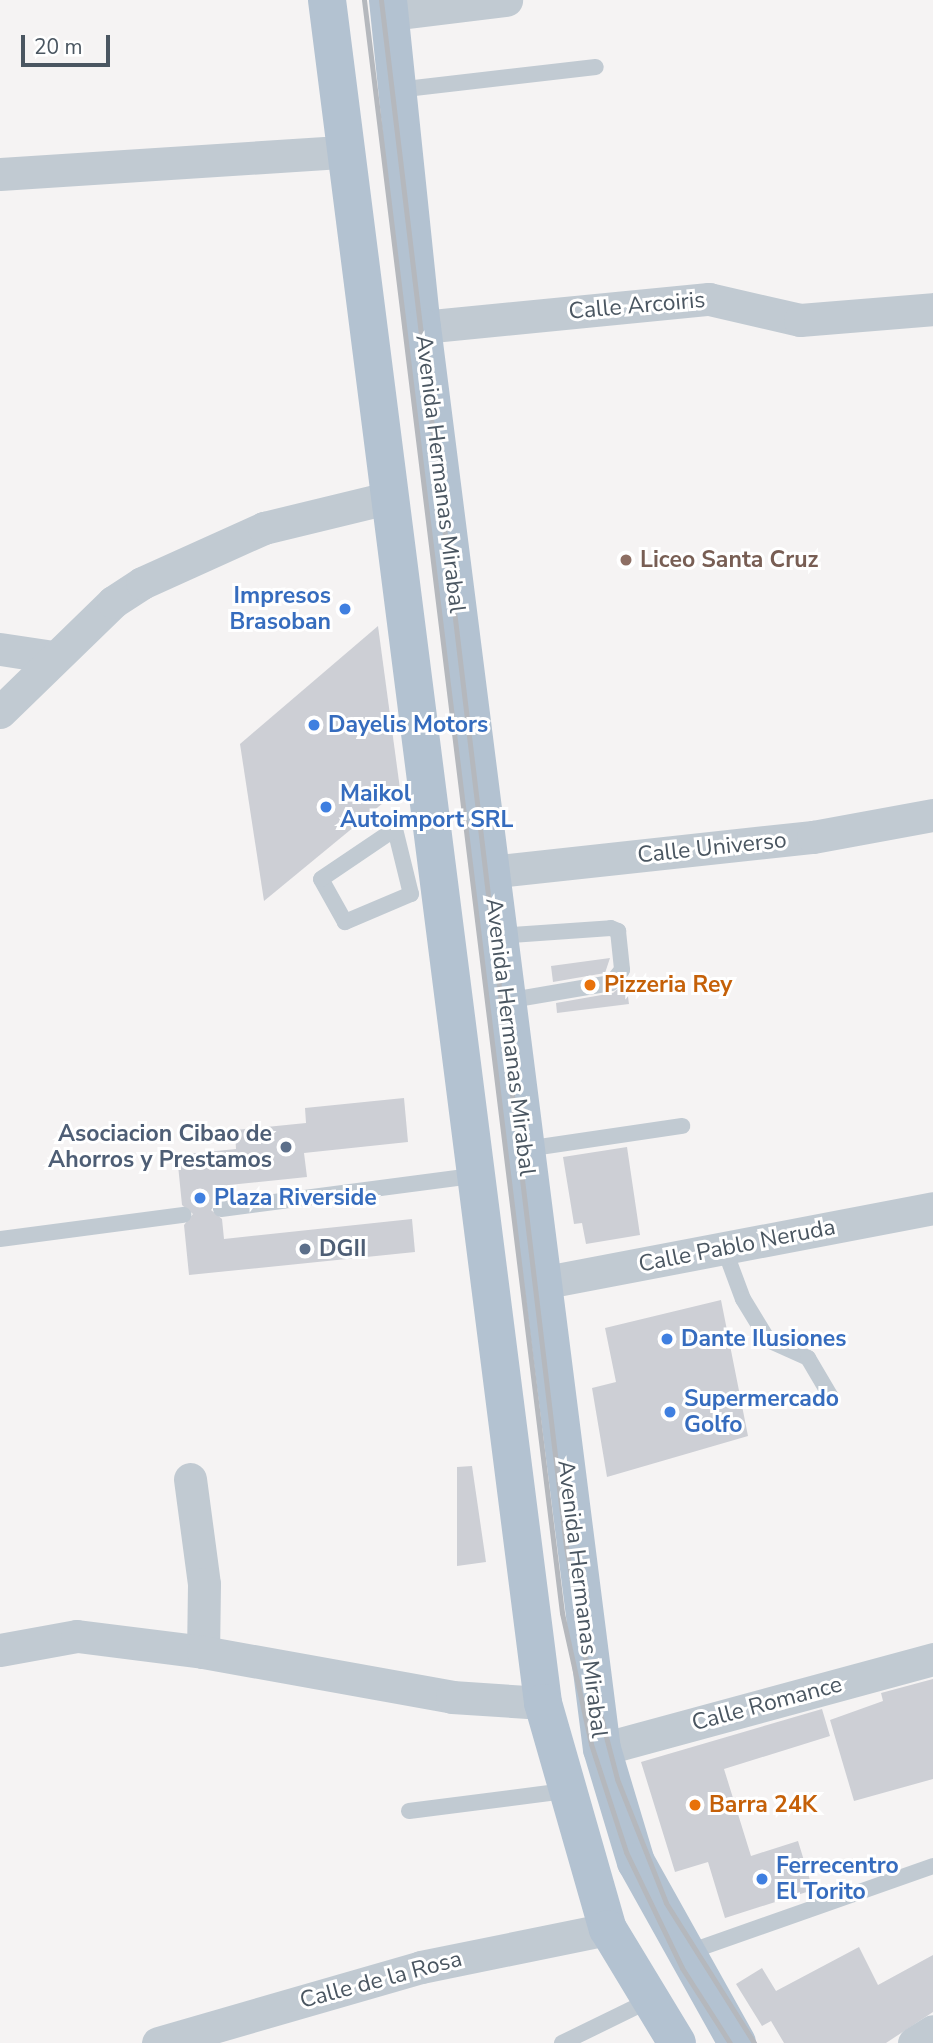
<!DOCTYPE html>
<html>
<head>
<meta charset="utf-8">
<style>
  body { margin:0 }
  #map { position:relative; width:933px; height:2043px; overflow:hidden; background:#f5f3f3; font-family:"Nunito Sans",sans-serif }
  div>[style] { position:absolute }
  .building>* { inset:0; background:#cdcfd5 }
  .service>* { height:16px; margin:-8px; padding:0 8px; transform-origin:8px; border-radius:8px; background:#c1cad2 }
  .minor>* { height:33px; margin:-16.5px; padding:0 16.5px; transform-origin:16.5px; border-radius:16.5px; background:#c1cad2 }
  .primary>* { height:38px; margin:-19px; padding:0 19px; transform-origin:19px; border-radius:19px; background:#b3c2d1 }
  .rail>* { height:5px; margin:-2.5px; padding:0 2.5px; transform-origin:2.5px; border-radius:2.5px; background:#b5b8bd }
  .dots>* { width:19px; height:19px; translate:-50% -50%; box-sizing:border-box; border:4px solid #fff; border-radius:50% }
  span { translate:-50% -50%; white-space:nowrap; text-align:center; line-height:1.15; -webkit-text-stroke:6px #fff; paint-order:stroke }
  .street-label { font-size:23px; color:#4a5661 }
  .education-label { font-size:23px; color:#785e54; font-weight:700 }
  .left { translate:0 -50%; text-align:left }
  .shop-label { font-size:23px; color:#366cbe; font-weight:700 }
  .right { translate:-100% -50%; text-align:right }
  .food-label { font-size:23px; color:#c56008; font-weight:700 }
  .service-label { font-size:23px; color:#4e5e75; font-weight:700 }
  .scale { position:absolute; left:21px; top:35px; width:89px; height:32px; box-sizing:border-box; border:4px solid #4a5661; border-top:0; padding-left:9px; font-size:21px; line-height:24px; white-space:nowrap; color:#4a5661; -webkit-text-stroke:5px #fff; paint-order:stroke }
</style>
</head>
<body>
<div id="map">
  <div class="building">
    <i style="clip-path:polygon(378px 626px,400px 789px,264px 901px,240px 744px)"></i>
    <i style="clip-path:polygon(610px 958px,605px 973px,553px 982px,551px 966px)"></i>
    <i style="clip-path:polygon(626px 982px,629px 1004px,557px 1013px,556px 1003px,613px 993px)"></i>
    <i style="clip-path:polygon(404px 1098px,408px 1142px,304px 1153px,307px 1177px,219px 1186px,220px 1199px,211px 1210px,222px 1219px,224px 1239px,412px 1219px,415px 1252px,189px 1275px,184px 1225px,193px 1214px,182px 1205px,177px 1155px,236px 1149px,235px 1130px,306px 1123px,305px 1108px)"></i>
    <i style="clip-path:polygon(627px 1147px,640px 1235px,586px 1244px,582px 1223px,574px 1224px,563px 1157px)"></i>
    <i style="clip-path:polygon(721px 1300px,748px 1436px,607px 1477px,592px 1388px,616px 1382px,605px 1328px)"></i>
    <i style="clip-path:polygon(472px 1466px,486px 1562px,457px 1566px,457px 1467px)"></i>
    <i style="clip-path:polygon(933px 1679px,933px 1779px,854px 1801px,830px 1720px,883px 1701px,881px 1693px)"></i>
    <i style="clip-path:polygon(822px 1709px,830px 1736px,724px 1769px,751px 1856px,798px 1841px,813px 1890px,725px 1918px,708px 1862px,675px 1872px,641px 1762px)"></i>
    <i style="clip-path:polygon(859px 1947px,878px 1985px,933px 1955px,933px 2012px,886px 2043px,784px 2043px,771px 2021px,762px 2026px,736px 1984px,762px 1968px,776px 1991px)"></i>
  </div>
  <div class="service">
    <i style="left:397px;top:90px;width:200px;rotate:-6.6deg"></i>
    <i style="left:395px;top:829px;width:67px;rotate:76.2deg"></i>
    <i style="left:411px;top:894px;width:72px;rotate:157deg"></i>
    <i style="left:345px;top:922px;width:49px;rotate:-119.2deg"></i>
    <i style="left:321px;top:879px;width:89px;rotate:-34deg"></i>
    <i style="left:498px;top:936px;width:113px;rotate:-4deg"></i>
    <i style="left:611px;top:928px;width:8px;rotate:23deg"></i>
    <i style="left:618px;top:931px;width:39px;rotate:84deg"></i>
    <i style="left:622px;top:970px;width:17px;rotate:130deg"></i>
    <i style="left:611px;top:983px;width:107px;rotate:170.3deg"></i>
    <i style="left:526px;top:1149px;width:158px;rotate:-8.4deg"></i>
    <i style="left:221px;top:1209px;width:259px;rotate:-7.5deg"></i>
    <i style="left:0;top:1239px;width:185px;rotate:-7.5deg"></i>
    <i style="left:724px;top:1248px;width:54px;rotate:69.6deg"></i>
    <i style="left:743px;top:1299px;width:48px;rotate:58.6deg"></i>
    <i style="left:768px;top:1340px;width:44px;rotate:24.2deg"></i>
    <i style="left:808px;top:1358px;width:45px;rotate:59.5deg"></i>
    <i style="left:409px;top:1811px;width:157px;rotate:-7.3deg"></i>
    <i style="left:686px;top:1953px;width:262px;rotate:-19.4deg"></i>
    <i style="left:562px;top:2043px;width:96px;rotate:-26deg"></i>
  </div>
  <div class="minor">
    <i style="left:390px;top:14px;width:117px;rotate:-6.9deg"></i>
    <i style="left:0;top:174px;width:345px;rotate:-3.7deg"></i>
    <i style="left:422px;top:327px;width:288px;rotate:-5.6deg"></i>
    <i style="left:709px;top:299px;width:93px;rotate:13deg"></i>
    <i style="left:800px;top:320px;width:133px;rotate:-4.7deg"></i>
    <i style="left:0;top:649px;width:54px;rotate:8.6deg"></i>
    <i style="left:0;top:712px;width:158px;rotate:-44.2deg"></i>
    <i style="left:113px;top:602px;width:35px;rotate:-33deg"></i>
    <i style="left:142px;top:583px;width:134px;rotate:-24.3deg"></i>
    <i style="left:264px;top:528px;width:127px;rotate:-13.7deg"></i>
    <i style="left:489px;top:872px;width:326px;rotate:-6.2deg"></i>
    <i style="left:813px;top:837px;width:122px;rotate:-10.4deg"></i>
    <i style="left:541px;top:1283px;width:399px;rotate:-10.8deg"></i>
    <i style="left:190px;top:1479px;width:106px;rotate:82.4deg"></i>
    <i style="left:204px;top:1584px;width:68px;rotate:90.8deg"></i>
    <i style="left:0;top:1650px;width:78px;rotate:-10.3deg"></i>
    <i style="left:77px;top:1636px;width:127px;rotate:7.2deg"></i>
    <i style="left:203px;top:1652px;width:253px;rotate:10.2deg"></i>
    <i style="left:452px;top:1697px;width:91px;rotate:3.8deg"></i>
    <i style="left:602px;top:1749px;width:343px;rotate:-15.2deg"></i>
    <i style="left:158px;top:2043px;width:274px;rotate:-16.1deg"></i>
    <i style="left:421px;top:1967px;width:191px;rotate:-11.5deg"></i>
    <i style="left:914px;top:2043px;width:22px;rotate:-32deg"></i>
  </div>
  <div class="primary">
    <i style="left:327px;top:0;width:1717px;rotate:82.77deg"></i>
    <i style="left:543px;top:1703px;width:235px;rotate:74deg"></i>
    <i style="left:608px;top:1929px;width:133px;rotate:58.8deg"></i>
    <i style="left:388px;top:0;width:329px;rotate:84.1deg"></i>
    <i style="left:422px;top:327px;width:1433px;rotate:82.79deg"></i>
    <i style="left:602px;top:1749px;width:118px;rotate:73.3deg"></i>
    <i style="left:636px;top:1862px;width:207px;rotate:60.8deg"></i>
  </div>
  <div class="rail">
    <i style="left:364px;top:0;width:1625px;rotate:83deg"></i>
    <i style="left:562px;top:1613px;width:134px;rotate:77.5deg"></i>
    <i style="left:591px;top:1744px;width:114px;rotate:72deg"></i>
    <i style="left:626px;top:1852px;width:129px;rotate:64.2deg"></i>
    <i style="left:682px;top:1968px;width:89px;rotate:57.4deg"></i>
    <i style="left:381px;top:0;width:1557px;rotate:83.18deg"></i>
    <i style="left:566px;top:1546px;width:104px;rotate:80.6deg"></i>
    <i style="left:583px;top:1649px;width:134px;rotate:75.3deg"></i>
    <i style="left:617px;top:1779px;width:133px;rotate:68.4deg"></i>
    <i style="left:666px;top:1903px;width:165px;rotate:57.8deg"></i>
  </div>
  <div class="dots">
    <i style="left:626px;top:560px;background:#8d6e63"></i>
    <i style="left:345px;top:609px;background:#3f7fe0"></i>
    <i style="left:314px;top:725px;background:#3f7fe0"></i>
    <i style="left:326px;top:807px;background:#3f7fe0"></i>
    <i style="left:590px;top:985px;background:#e8710a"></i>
    <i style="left:286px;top:1147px;background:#5c6f8a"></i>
    <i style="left:200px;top:1198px;background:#3f7fe0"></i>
    <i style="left:305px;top:1249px;background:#5c6f8a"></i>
    <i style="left:667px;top:1339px;background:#3f7fe0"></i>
    <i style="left:670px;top:1412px;background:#3f7fe0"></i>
    <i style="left:695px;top:1805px;background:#e8710a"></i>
    <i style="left:762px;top:1879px;background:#3f7fe0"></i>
  </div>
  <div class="street-label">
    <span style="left:637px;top:306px;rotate:-5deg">Calle Arcoiris</span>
    <span style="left:440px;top:474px;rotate:83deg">Avenida Hermanas Mirabal</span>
    <span style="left:712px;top:848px;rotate:-6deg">Calle Universo</span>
    <span style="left:510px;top:1037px;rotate:83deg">Avenida Hermanas Mirabal</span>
    <span style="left:737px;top:1246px;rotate:-11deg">Calle Pablo Neruda</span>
    <span style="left:582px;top:1599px;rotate:83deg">Avenida Hermanas Mirabal</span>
    <span style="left:767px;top:1704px;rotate:-15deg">Calle Romance</span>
    <span style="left:381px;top:1980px;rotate:-15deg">Calle de la Rosa</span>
  </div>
  <div class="education-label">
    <span class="left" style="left:640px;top:560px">Liceo Santa Cruz</span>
  </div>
  <div class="shop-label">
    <span class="right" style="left:331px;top:609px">Impresos<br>Brasoban</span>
    <span class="left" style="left:328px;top:725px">Dayelis Motors</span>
    <span class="left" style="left:340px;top:807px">Maikol<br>Autoimport SRL</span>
    <span class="left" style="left:214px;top:1198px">Plaza Riverside</span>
    <span class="left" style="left:681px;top:1339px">Dante Ilusiones</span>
    <span class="left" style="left:684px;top:1412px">Supermercado<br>Golfo</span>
    <span class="left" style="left:776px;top:1879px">Ferrecentro<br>El Torito</span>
  </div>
  <div class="food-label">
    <span class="left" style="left:604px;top:985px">Pizzeria Rey</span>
    <span class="left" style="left:709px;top:1805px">Barra 24K</span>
  </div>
  <div class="service-label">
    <span class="right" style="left:272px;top:1147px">Asociacion Cibao de<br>Ahorros y Prestamos</span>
    <span class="left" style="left:319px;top:1249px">DGII</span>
  </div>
  <div class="scale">20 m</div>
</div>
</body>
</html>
